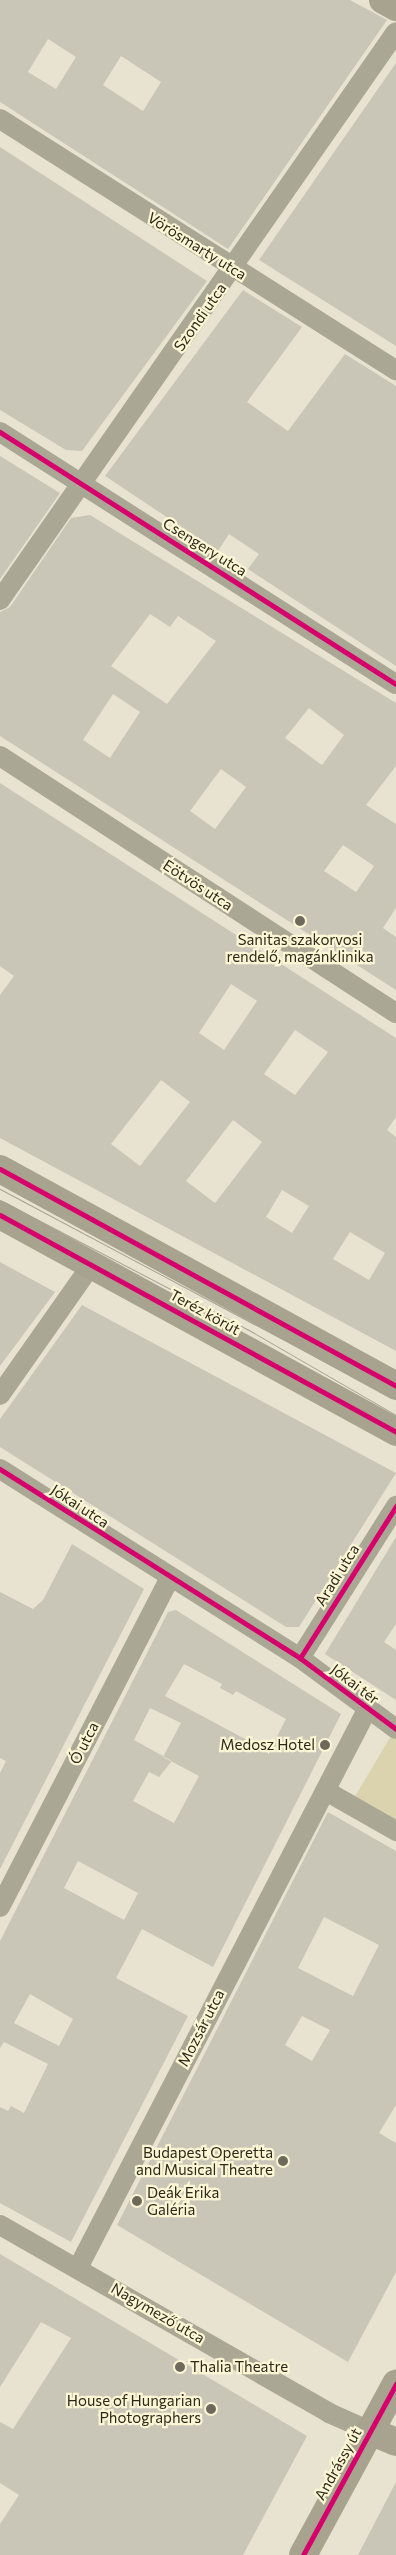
<!DOCTYPE html>
<html>
<head>
<meta charset="utf-8">
<style>
  body { margin:0 }
  #map { position:relative; width:396px; height:2555px; overflow:hidden; background:#e7e3d0; font-family:Commissioner,sans-serif }
  div>[style] { position:absolute }
  .green>* { inset:0; background:#dbd3ad }
  .building>* { inset:0; background:#c9c6b8 }
  .street>* { height:20px; margin:-10px; padding:0 10px; transform-origin:10px; border-radius:10px; background:#aaa795 }
  .secondary>* { height:28px; margin:-14px; padding:0 14px; transform-origin:14px; border-radius:14px; background:#a8a38f }
  .tram>* { height:1px; margin:-0.5px; padding:0 0.5px; transform-origin:0.5px; border-radius:0.5px; background:#a6a294 }
  .cycleway>* { height:5px; margin:-2.5px; padding:0 2.5px; transform-origin:2.5px; border-radius:2.5px; background:#d6006c }
  .dots>* { width:14px; height:14px; translate:-50% -50%; box-sizing:border-box; border:2px solid #fdf6d4; border-radius:50% }
  span { translate:-50% -50%; white-space:nowrap; text-align:center; line-height:1.15; -webkit-text-stroke:4.5px #fdf6d4; paint-order:stroke }
  .street-label { font-size:15px; color:#2c291c }
  .poi-label { font-size:15px; color:#2c291c }
  .right { translate:-100% -50%; text-align:right }
  .left { translate:0 -50%; text-align:left }
</style>
</head>
<body>
<div id="map">
  <div class="green">
    <i style="clip-path:polygon(392px 1734px,396px 1736px,396px 1821px,354px 1798px)"></i>
  </div>
  <div class="building">
    <i style="clip-path:polygon(evenodd,0 0,350px 0,387px 20px,228px 249px,0 102px,0 0,48px 39px,76px 57px,56px 89px,28px 72px,48px 39px,0 0,121px 56px,161px 82px,143px 111px,103px 85px,121px 56px)"></i>
    <i style="clip-path:polygon(396px 63px,396px 346px,259px 260px)"></i>
    <i style="clip-path:polygon(0 147px,207px 281px,82px 451px,66px 450px,0 410px)"></i>
    <i style="clip-path:polygon(243px 290px,302px 327px,247px 402px,288px 431px,345px 354px,396px 386px,396px 666px,248px 569px,259px 554px,229px 534px,218px 551px,105px 476px)"></i>
    <i style="clip-path:polygon(0 456px,60px 493px,0 579px)"></i>
    <i style="clip-path:polygon(evenodd,90px 515px,396px 703px,396px 766px,366px 805px,396px 824px,396px 908px,383px 928px,396px 937px,396px 990px,0 736px,0 612px,10px 607px,71px 518px,90px 515px,150px 614px,170px 627px,178px 616px,216px 641px,167px 704px,111px 666px,150px 614px,90px 515px,113px 694px,140px 712px,110px 758px,83px 740px,113px 694px,90px 515px,309px 708px,344px 735px,322px 765px,285px 738px,309px 708px,90px 515px,221px 769px,246px 787px,215px 829px,190px 811px,221px 769px,90px 515px,343px 845px,374px 866px,356px 892px,324px 871px,343px 845px)"></i>
    <i style="clip-path:polygon(evenodd,0 783px,396px 1038px,396px 1117px,387px 1130px,396px 1137px,396px 1351px,0 1138px,0 995px,14px 976px,0 966px,0 783px,231px 984px,257px 1001px,224px 1050px,199px 1033px,231px 984px,0 783px,295px 1030px,328px 1052px,295px 1095px,264px 1074px,295px 1030px,0 783px,161px 1080px,190px 1102px,140px 1166px,111px 1144px,161px 1080px,0 783px,233px 1120px,262px 1142px,215px 1203px,186px 1181px,233px 1120px,0 783px,282px 1190px,309px 1206px,292px 1233px,266px 1217px,282px 1190px,0 783px,350px 1232px,385px 1253px,369px 1280px,333px 1259px,350px 1232px)"></i>
    <i style="clip-path:polygon(0 1262px,55px 1292px,0 1366px)"></i>
    <i style="clip-path:polygon(82px 1305px,396px 1473px,299px 1627px,286px 1627px,0 1447px,0 1419px)"></i>
    <i style="clip-path:polygon(396px 1537px,396px 1624px,384px 1642px,396px 1650px,396px 1700px,325px 1654px)"></i>
    <i style="clip-path:polygon(72px 1544px,144px 1589px,0 1869px,0 1773px,6px 1761px,0 1758px,0 1592px,33px 1609px,43px 1600px)"></i>
    <i style="clip-path:polygon(evenodd,176px 1610px,341px 1714px,213px 1967px,142px 1929px,116px 1978px,188px 2016px,71px 2242px,0 2203px,0 2107px,8px 2111px,11px 2106px,24px 2113px,48px 2064px,4px 2042px,0 2048px,0 1941px,168px 1612px,176px 1610px,184px 1664px,222px 1684px,220px 1688px,233px 1695px,236px 1691px,286px 1719px,269px 1752px,165px 1696px,184px 1664px,176px 1610px,150px 1708px,181px 1723px,163px 1757px,199px 1776px,174px 1823px,133px 1801px,149px 1772px,159px 1777px,172px 1761px,134px 1740px,150px 1708px,176px 1610px,78px 1861px,138px 1893px,124px 1920px,64px 1888px,78px 1861px,176px 1610px,30px 1994px,73px 2019px,59px 2046px,14px 2023px,30px 1994px)"></i>
    <i style="clip-path:polygon(evenodd,328px 1812px,396px 1851px,396px 2105px,379px 2133px,396px 2143px,396px 2272px,348px 2362px,117px 2225px,328px 1812px,324px 1917px,379px 1945px,353px 1996px,298px 1968px,324px 1917px,328px 1812px,302px 2016px,330px 2030px,312px 2061px,285px 2045px,302px 2016px)"></i>
    <i style="clip-path:polygon(0 2254px,307px 2436px,243px 2555px,0 2555px,0 2524px,19px 2495px,0 2483px,0 2422px,13px 2429px,71px 2338px,41px 2322px,0 2387px)"></i>
    <i style="clip-path:polygon(396px 2482px,396px 2555px,358px 2555px)"></i>
  </div>
  <div class="street">
    <i style="left:0;top:119px;width:469px;rotate:32.4deg"></i>
    <i style="left:0;top:432px;width:469px;rotate:32.5deg"></i>
    <i style="left:0;top:600px;width:692px;rotate:-55.12deg"></i>
    <i style="left:0;top:756px;width:472px;rotate:33deg"></i>
    <i style="left:0;top:1395px;width:160px;rotate:-54.9deg"></i>
    <i style="left:0;top:1469px;width:355px;rotate:32.2deg"></i>
    <i style="left:300px;top:1658px;width:119px;rotate:36.5deg"></i>
    <i style="left:300px;top:1658px;width:180px;rotate:-57.7deg"></i>
    <i style="left:326px;top:1791px;width:81px;rotate:29.7deg"></i>
    <i style="left:0;top:1907px;width:369px;rotate:-62.7deg"></i>
    <i style="left:0;top:2225px;width:379px;rotate:29.7deg"></i>
    <i style="left:329px;top:2413px;width:45px;rotate:23.7deg"></i>
    <i style="left:79px;top:2266px;width:626px;rotate:-62.62deg"></i>
  </div>
  <div class="secondary">
    <i style="left:383px;top:0;width:15px;rotate:28deg"></i>
    <i style="left:0;top:1169px;width:452px;rotate:28.7deg"></i>
    <i style="left:0;top:1215px;width:452px;rotate:28.7deg"></i>
    <i style="left:370px;top:2431px;width:28px;rotate:23deg"></i>
    <i style="left:303px;top:2555px;width:195px;rotate:-61.5deg"></i>
  </div>
  <div class="tram">
    <i style="left:0;top:1189px;width:449px;rotate:28deg"></i>
    <i style="left:0;top:1200px;width:279px;rotate:27.6deg"></i>
    <i style="left:247px;top:1329px;width:172px;rotate:30deg"></i>
  </div>
  <div class="cycleway">
    <i style="left:0;top:432px;width:469px;rotate:32.5deg"></i>
    <i style="left:0;top:1169px;width:452px;rotate:28.7deg"></i>
    <i style="left:0;top:1215px;width:452px;rotate:28.7deg"></i>
    <i style="left:0;top:1469px;width:355px;rotate:32.2deg"></i>
    <i style="left:300px;top:1658px;width:119px;rotate:36.5deg"></i>
    <i style="left:300px;top:1658px;width:180px;rotate:-57.7deg"></i>
    <i style="left:303px;top:2555px;width:195px;rotate:-61.5deg"></i>
  </div>
  <div class="dots">
    <i style="left:300px;top:921px;background:#6d6a5b"></i>
    <i style="left:325px;top:1745px;background:#6d6a5b"></i>
    <i style="left:283px;top:2161px;background:#6d6a5b"></i>
    <i style="left:137px;top:2201px;background:#6d6a5b"></i>
    <i style="left:180px;top:2367px;background:#6d6a5b"></i>
    <i style="left:211px;top:2409px;background:#6d6a5b"></i>
  </div>
  <div class="street-label">
    <span style="left:197px;top:246px;rotate:32deg">Vörösmarty utca</span>
    <span style="left:200px;top:317px;rotate:-55deg">Szondi utca</span>
    <span style="left:205px;top:547px;rotate:32deg">Csengery utca</span>
    <span style="left:198px;top:885px;rotate:33deg">Eötvös utca</span>
    <span style="left:205px;top:1312px;rotate:29deg">Teréz körút</span>
    <span style="left:80px;top:1506px;rotate:33deg">Jókai utca</span>
    <span style="left:337px;top:1575px;rotate:-58deg">Aradi utca</span>
    <span style="left:355px;top:1684px;rotate:37deg">Jókai tér</span>
    <span style="left:84px;top:1743px;rotate:-63deg">Ó utca</span>
    <span style="left:201px;top:2028px;rotate:-63deg">Mozsár utca</span>
    <span style="left:158px;top:2313px;rotate:30deg">Nagymező utca</span>
    <span style="left:338px;top:2464px;rotate:-61deg">Andrássy út</span>
  </div>
  <div class="poi-label">
    <span style="left:300px;top:948px">Sanitas szakorvosi<br>rendelő, magánklinika</span>
    <span class="right" style="left:315px;top:1745px">Medosz Hotel</span>
    <span class="right" style="left:273px;top:2161px">Budapest Operetta<br>and Musical Theatre</span>
    <span class="left" style="left:147px;top:2201px">Deák Erika<br>Galéria</span>
    <span class="left" style="left:190px;top:2367px">Thalia Theatre</span>
    <span class="right" style="left:201px;top:2409px">House of Hungarian<br>Photographers</span>
  </div>
</div>
</body>
</html>
